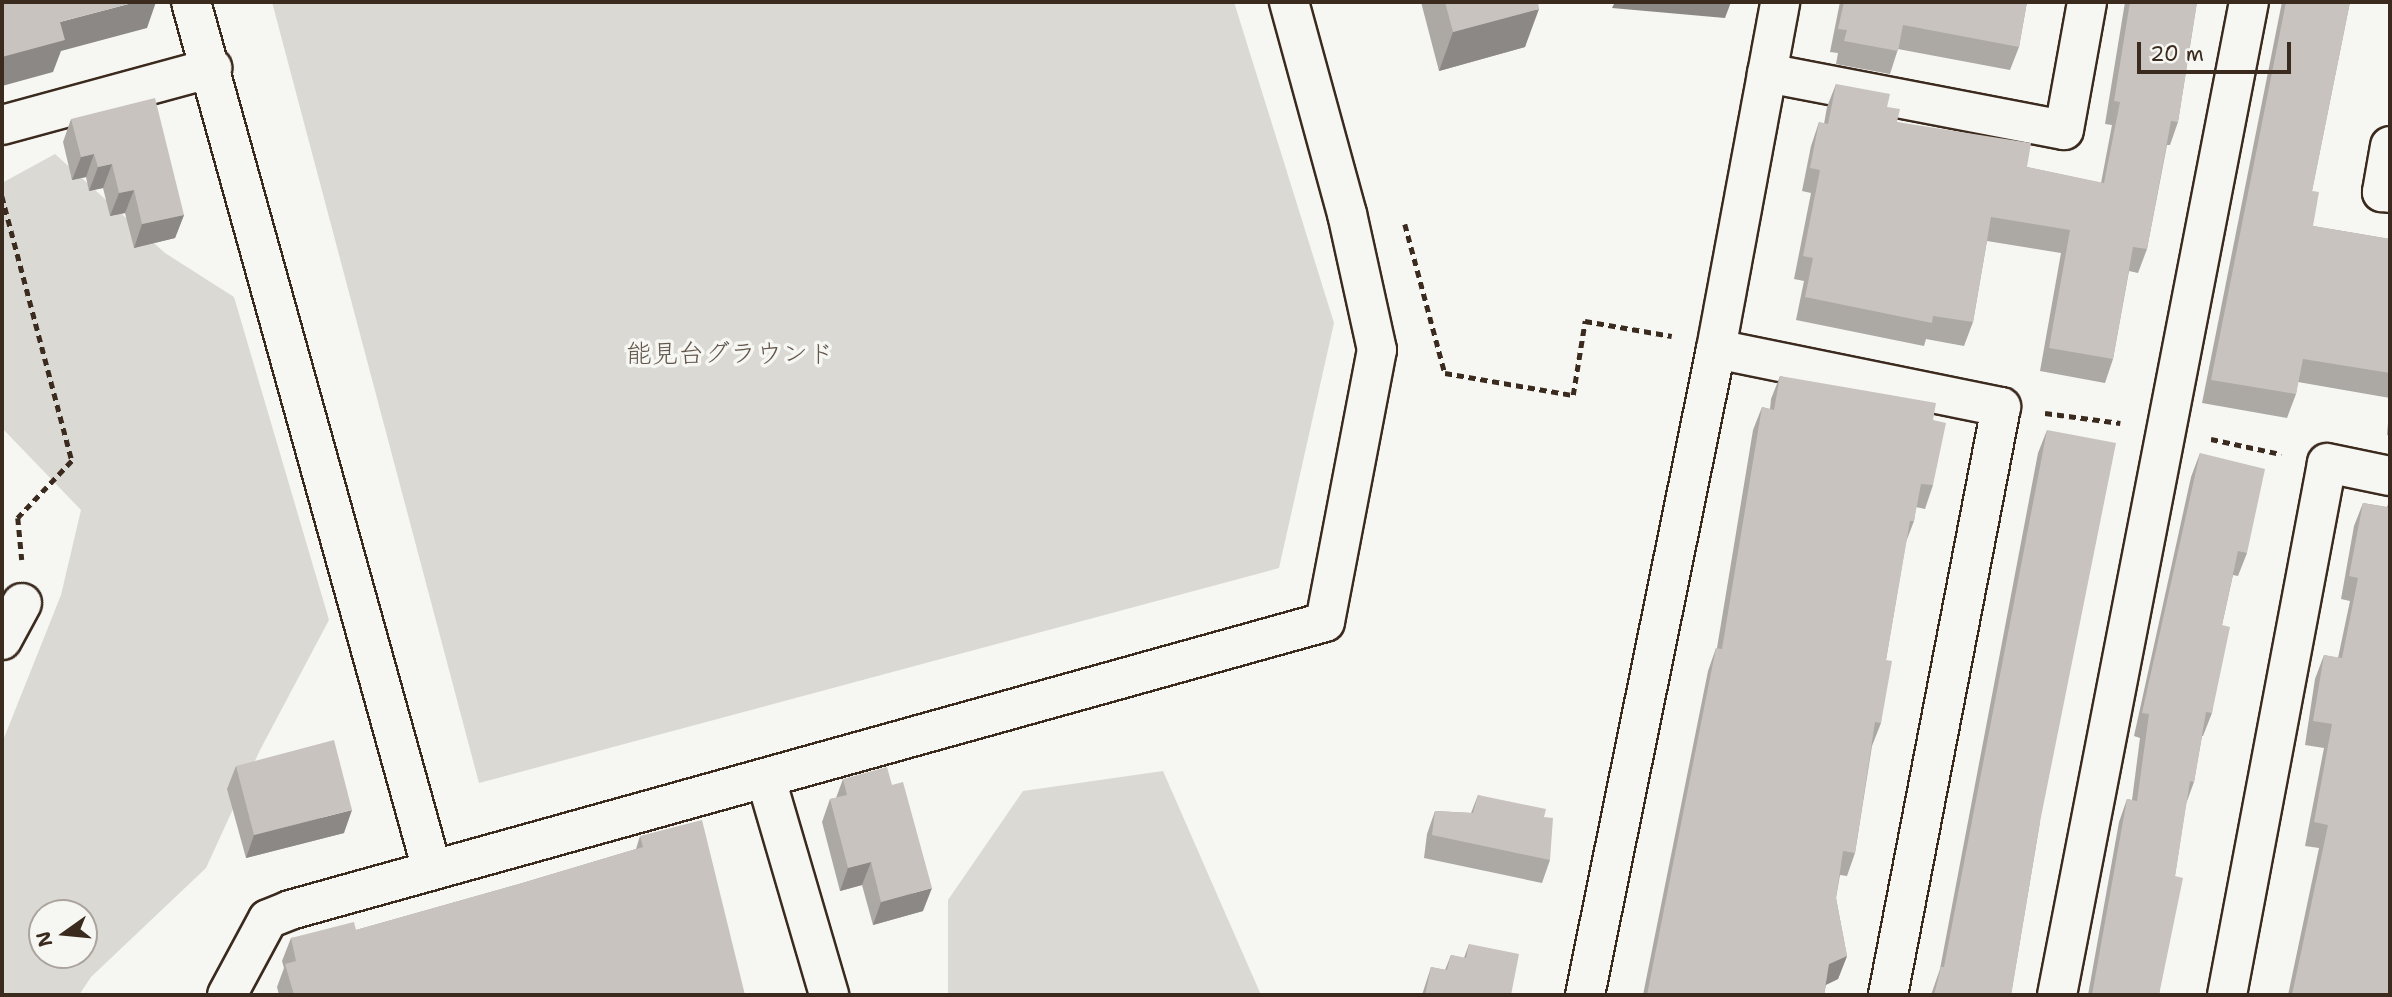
<!DOCTYPE html>
<html>
<head>
<meta charset="utf-8">
<style>
  body { margin:0 }
  #map { position:relative; width:2392px; height:997px; overflow:hidden; background:#f6f6f2; font-family:"Shantell Sans","Klee One",sans-serif }
  div>[style] { position:absolute }
  .green>* { inset:0; background:#dad9d3 }
  .path>* { height:4.5px; margin-top:-2.25px; transform-origin:0; background:repeating-linear-gradient(90deg,#3b2a1e 0 7px,transparent 0 12px) }
  .roads { filter:drop-shadow(2px 0 #3b2a1e) drop-shadow(-2px 0 #3b2a1e) drop-shadow(0 2px #3b2a1e) drop-shadow(0 -2px #3b2a1e) }
  .minor>* { height:38px; margin:-19px; padding:0 19px; transform-origin:19px; border-radius:19px; background:#f6f6f2 }
  .wall>* { inset:0; background:#aca8a3 }
  .shaded-wall>* { inset:0; background:#8c8885 }
  .building>* { inset:0; background:#c8c3be }
  span { translate:-50% -50%; white-space:nowrap; text-align:center; line-height:1.15; -webkit-text-stroke:7px #f6f6f2; paint-order:stroke }
  .park-label { font-size:26px; color:#63564b }
  .frame { position:absolute; inset:0; border:4px solid #3b2a1e; pointer-events:none }
  .north { position:absolute; left:28px; top:899px; width:70px; height:70px; box-sizing:border-box; background:#f6f6f2; border:2px solid #aba49d; border-radius:50%; rotate:255deg; font-size:19px; font-weight:700; line-height:28px; text-align:center; color:#3b2a1e }
  .north::after { content:''; display:block; margin:auto; width:24px; height:32px; background:#3b2a1e; clip-path:polygon(50% 0,100% 100%,50% 72%,0 100%) }
  .scale { position:absolute; left:2137px; top:42px; width:154px; height:32px; box-sizing:border-box; border:4px solid #3b2a1e; border-top:0; padding-left:9px; font-size:21px; line-height:24px; white-space:nowrap; color:#3b2a1e; -webkit-text-stroke:5px #f6f6f2; paint-order:stroke }
</style>
</head>
<body>
<div id="map">
  <div class="green">
    <i style="clip-path:polygon(272px 2px,1234px 2px,1334px 323px,1279px 568px,479px 783px)"></i>
    <i style="clip-path:polygon(evenodd,55px 154px,165px 253px,234px 297px,329px 620px,260px 750px,206px 868px,91px 977px,79px 995px,2px 995px,2px 743px,61px 595px,81px 510px,2px 428px,2px 183px,55px 154px,42px 913px,84px 913px,84px 955px,42px 955px,42px 913px)"></i>
    <i style="clip-path:polygon(1163px 771px,1261px 995px,948px 995px,948px 900px,1023px 791px)"></i>
  </div>
  <div class="path">
    <i style="left:2px;top:196px;width:274px;rotate:75.2deg"></i>
    <i style="left:72px;top:461px;width:79px;rotate:133.5deg"></i>
    <i style="left:18px;top:518px;width:42px;rotate:84.6deg"></i>
    <i style="left:1405px;top:224px;width:154px;rotate:75deg"></i>
    <i style="left:1445px;top:373px;width:130px;rotate:9.8deg"></i>
    <i style="left:1573px;top:395px;width:75px;rotate:-80.8deg"></i>
    <i style="left:1585px;top:321px;width:88px;rotate:9.8deg"></i>
    <i style="left:2045px;top:413px;width:76px;rotate:7.6deg"></i>
    <i style="left:2211px;top:439px;width:72px;rotate:12.1deg"></i>
  </div>
  <div class="roads">
    <div class="minor">
      <i style="left:191px;top:2px;width:901px;rotate:74.48deg"></i>
      <i style="left:1767px;top:73px;width:302px;rotate:10.9deg"></i>
      <i style="left:2064px;top:130px;width:130px;rotate:-79.8deg"></i>
      <i style="left:2px;top:125px;width:218px;rotate:-15.2deg"></i>
      <i style="left:2390px;top:146px;width:47px;rotate:99.9deg"></i>
      <i style="left:2382px;top:192px;width:8px;rotate:7deg"></i>
      <i style="left:1716px;top:349px;width:291px;rotate:11.5deg"></i>
      <i style="left:2001px;top:407px;width:599px;rotate:100.88deg"></i>
      <i style="left:2px;top:640px;width:42px;rotate:-61.6deg"></i>
      <i style="left:766px;top:779px;width:225px;rotate:73.7deg"></i>
      <i style="left:227px;top:995px;width:86px;rotate:-61.7deg"></i>
      <i style="left:268px;top:919px;width:24px;rotate:-22deg"></i>
      <i style="left:290px;top:910px;width:1074px;rotate:-15.55deg"></i>
      <i style="left:1325px;top:622px;width:277px;rotate:-79.2deg"></i>
      <i style="left:1377px;top:350px;width:139px;rotate:-102.4deg"></i>
      <i style="left:1347px;top:214px;width:220px;rotate:-105.3deg"></i>
      <i style="left:1585px;top:995px;width:659px;rotate:-78.54deg"></i>
      <i style="left:1716px;top:349px;width:353px;rotate:-79.5deg"></i>
      <i style="left:2057px;top:995px;width:1011px;rotate:-79.06deg"></i>
      <i style="left:2227px;top:995px;width:541px;rotate:-79.35deg"></i>
      <i style="left:2327px;top:463px;width:64px;rotate:11.7deg"></i>
    </div>
  </div>
  <div class="wall">
    <i style="clip-path:polygon(1421px 2px,1538px 2px,1525px 47px,1439px 71px)"></i>
    <i style="clip-path:polygon(1840px 2px,2027px 2px,2019px 47px,2010px 70px,1898px 49px,1890px 74px,1836px 64px,1838px 53px,1830px 52px)"></i>
    <i style="clip-path:polygon(2125px 2px,2197px 2px,2178px 122px,2170px 145px,2167px 145px,2147px 249px,2138px 273px,2129px 271px,2113px 359px,2105px 383px,2040px 371px,2061px 253px,1987px 241px,1973px 322px,1964px 346px,1926px 339px,1924px 346px,1796px 320px,1804px 281px,1794px 279px,1811px 193px,1802px 191px,1811px 146px,1819px 122px,1824px 124px,1827px 107px,1836px 84px,1887px 107px,1897px 122px,2027px 167px,2101px 183px,2112px 125px,2105px 124px)"></i>
    <i style="clip-path:polygon(2282px 2px,2350px 2px,2312px 191px,2313px 226px,2390px 239px,2390px 436px,2387px 435px,2390px 398px,2298px 382px,2296px 394px,2287px 418px,2202px 403px)"></i>
    <i style="clip-path:polygon(71px 119px,184px 215px,175px 238px,134px 248px,125px 213px,110px 216px,103px 188px,89px 191px,86px 177px,72px 180px,63px 142px)"></i>
    <i style="clip-path:polygon(1780px 376px,1933px 420px,1933px 485px,1925px 509px,1916px 507px,1914px 521px,1906px 542px,1886px 660px,1881px 723px,1872px 746px,1855px 853px,1847px 876px,1840px 875px,1836px 898px,1847px 956px,1838px 979px,1826px 985px,1824px 995px,1643px 995px,1708px 671px,1716px 648px,1717px 648px,1753px 430px,1762px 407px,1770px 409px,1771px 399px)"></i>
    <i style="clip-path:polygon(2047px 430px,2040px 822px,2011px 995px,1931px 995px,1940px 969px,2038px 453px)"></i>
    <i style="clip-path:polygon(2200px 453px,2247px 553px,2238px 576px,2233px 575px,2222px 625px,2212px 713px,2203px 736px,2202px 736px,2194px 782px,2186px 804px,2175px 876px,2159px 995px,2088px 995px,2119px 822px,2127px 799px,2132px 800px,2140px 738px,2134px 736px,2191px 477px)"></i>
    <i style="clip-path:polygon(2390px 499px,2390px 995px,2288px 995px,2319px 848px,2305px 846px,2324px 748px,2305px 745px,2315px 679px,2324px 655px,2338px 658px,2350px 601px,2341px 599px,2354px 526px,2363px 503px,2387px 507px)"></i>
    <i style="clip-path:polygon(236px 766px,344px 833px,246px 858px,227px 789px)"></i>
    <i style="clip-path:polygon(843px 779px,923px 911px,873px 925px,862px 885px,840px 891px,822px 822px,830px 799px,836px 798px)"></i>
    <i style="clip-path:polygon(1478px 795px,1544px 817px,1550px 860px,1542px 883px,1424px 858px,1427px 834px,1435px 811px,1471px 813px)"></i>
    <i style="clip-path:polygon(640px 836px,745px 995px,279px 995px,277px 987px,284px 968px,282px 961px,291px 938px,356px 930px,519px 884px,636px 849px)"></i>
    <i style="clip-path:polygon(1469px 944px,1511px 995px,1422px 995px,1431px 967px,1445px 970px,1451px 955px,1464px 958px)"></i>
  </div>
  <div class="shaded-wall">
    <i style="clip-path:polygon(136px 2px,156px 2px,147px 28px,61px 51px,53px 72px,2px 86px,2px 57px,60px 22px)"></i>
    <i style="clip-path:polygon(1615px 2px,1731px 2px,1725px 18px,1612px 8px)"></i>
    <i style="clip-path:polygon(1539px 9px,1525px 47px,1439px 71px,1453px 32px)"></i>
    <i style="clip-path:polygon(94px 154px,86px 177px,72px 180px,81px 157px)"></i>
    <i style="clip-path:polygon(112px 164px,103px 188px,89px 191px,98px 167px)"></i>
    <i style="clip-path:polygon(134px 190px,125px 213px,110px 216px,119px 193px)"></i>
    <i style="clip-path:polygon(184px 215px,175px 238px,134px 248px,142px 224px)"></i>
    <i style="clip-path:polygon(352px 810px,344px 833px,246px 858px,254px 835px)"></i>
    <i style="clip-path:polygon(871px 862px,862px 885px,840px 891px,848px 868px)"></i>
    <i style="clip-path:polygon(932px 888px,923px 911px,873px 925px,881px 902px)"></i>
    <i style="clip-path:polygon(1847px 956px,1838px 979px,1821px 987px,1829px 964px)"></i>
  </div>
  <div class="building">
    <i style="clip-path:polygon(2px 2px,136px 2px,60px 22px,65px 40px,2px 57px)"></i>
    <i style="clip-path:polygon(1445px 2px,1538px 2px,1539px 9px,1453px 32px)"></i>
    <i style="clip-path:polygon(1844px 2px,2027px 2px,2019px 47px,1903px 25px,1898px 51px,1844px 41px,1847px 30px,1838px 29px)"></i>
    <i style="clip-path:polygon(2130px 2px,2197px 2px,2178px 122px,2171px 121px,2147px 249px,2133px 247px,2113px 359px,2049px 348px,2070px 230px,1991px 217px,1973px 322px,1933px 316px,1932px 323px,1805px 297px,1813px 258px,1803px 256px,1820px 170px,1810px 168px,1819px 122px,1828px 124px,1836px 84px,1890px 94px,1887px 107px,1900px 109px,1897px 122px,2031px 143px,2027px 167px,2104px 183px,2120px 102px,2114px 101px)"></i>
    <i style="clip-path:polygon(2286px 2px,2350px 2px,2312px 191px,2319px 192px,2313px 226px,2390px 239px,2390px 373px,2303px 359px,2296px 394px,2211px 380px)"></i>
    <i style="clip-path:polygon(155px 98px,184px 215px,142px 224px,134px 190px,119px 193px,112px 164px,98px 167px,94px 154px,81px 157px,71px 119px)"></i>
    <i style="clip-path:polygon(1780px 376px,1936px 403px,1933px 420px,1946px 423px,1933px 485px,1921px 484px,1914px 521px,1910px 521px,1886px 660px,1892px 661px,1881px 723px,1875px 722px,1855px 853px,1843px 851px,1836px 898px,1847px 956px,1829px 964px,1824px 995px,1647px 995px,1716px 648px,1722px 649px,1762px 407px,1774px 410px)"></i>
    <i style="clip-path:polygon(2047px 430px,2116px 443px,2040px 822px,2011px 995px,1934px 995px,1941px 967px,1944px 967px)"></i>
    <i style="clip-path:polygon(2200px 453px,2265px 469px,2247px 553px,2238px 551px,2222px 625px,2230px 627px,2212px 713px,2206px 712px,2194px 782px,2190px 781px,2175px 876px,2183px 878px,2159px 995px,2092px 995px,2127px 799px,2137px 801px,2149px 714px,2142px 713px)"></i>
    <i style="clip-path:polygon(2363px 503px,2390px 508px,2390px 505px,2390px 995px,2292px 995px,2328px 825px,2314px 822px,2332px 724px,2313px 721px,2324px 655px,2342px 658px,2358px 578px,2349px 576px)"></i>
    <i style="clip-path:polygon(334px 740px,352px 810px,254px 835px,236px 766px)"></i>
    <i style="clip-path:polygon(887px 767px,892px 785px,903px 782px,932px 888px,881px 902px,871px 862px,848px 868px,830px 799px,847px 795px,843px 779px)"></i>
    <i style="clip-path:polygon(1478px 795px,1546px 809px,1544px 817px,1553px 818px,1550px 860px,1432px 835px,1435px 811px,1473px 813px)"></i>
    <i style="clip-path:polygon(702px 820px,745px 995px,294px 995px,285px 964px,296px 961px,291px 938px,354px 922px,356px 930px,519px 884px,643px 847px,640px 836px)"></i>
    <i style="clip-path:polygon(1469px 944px,1519px 954px,1511px 995px,1425px 995px,1431px 967px,1447px 970px,1451px 955px,1466px 958px)"></i>
  </div>
  <div class="park-label">
    <span style="left:730px;top:353px">能見台グラウンド</span>
  </div>
  <div class="frame"></div>
  <div class="north">N</div>
  <div class="scale">20 m</div>
</div>
</body>
</html>
